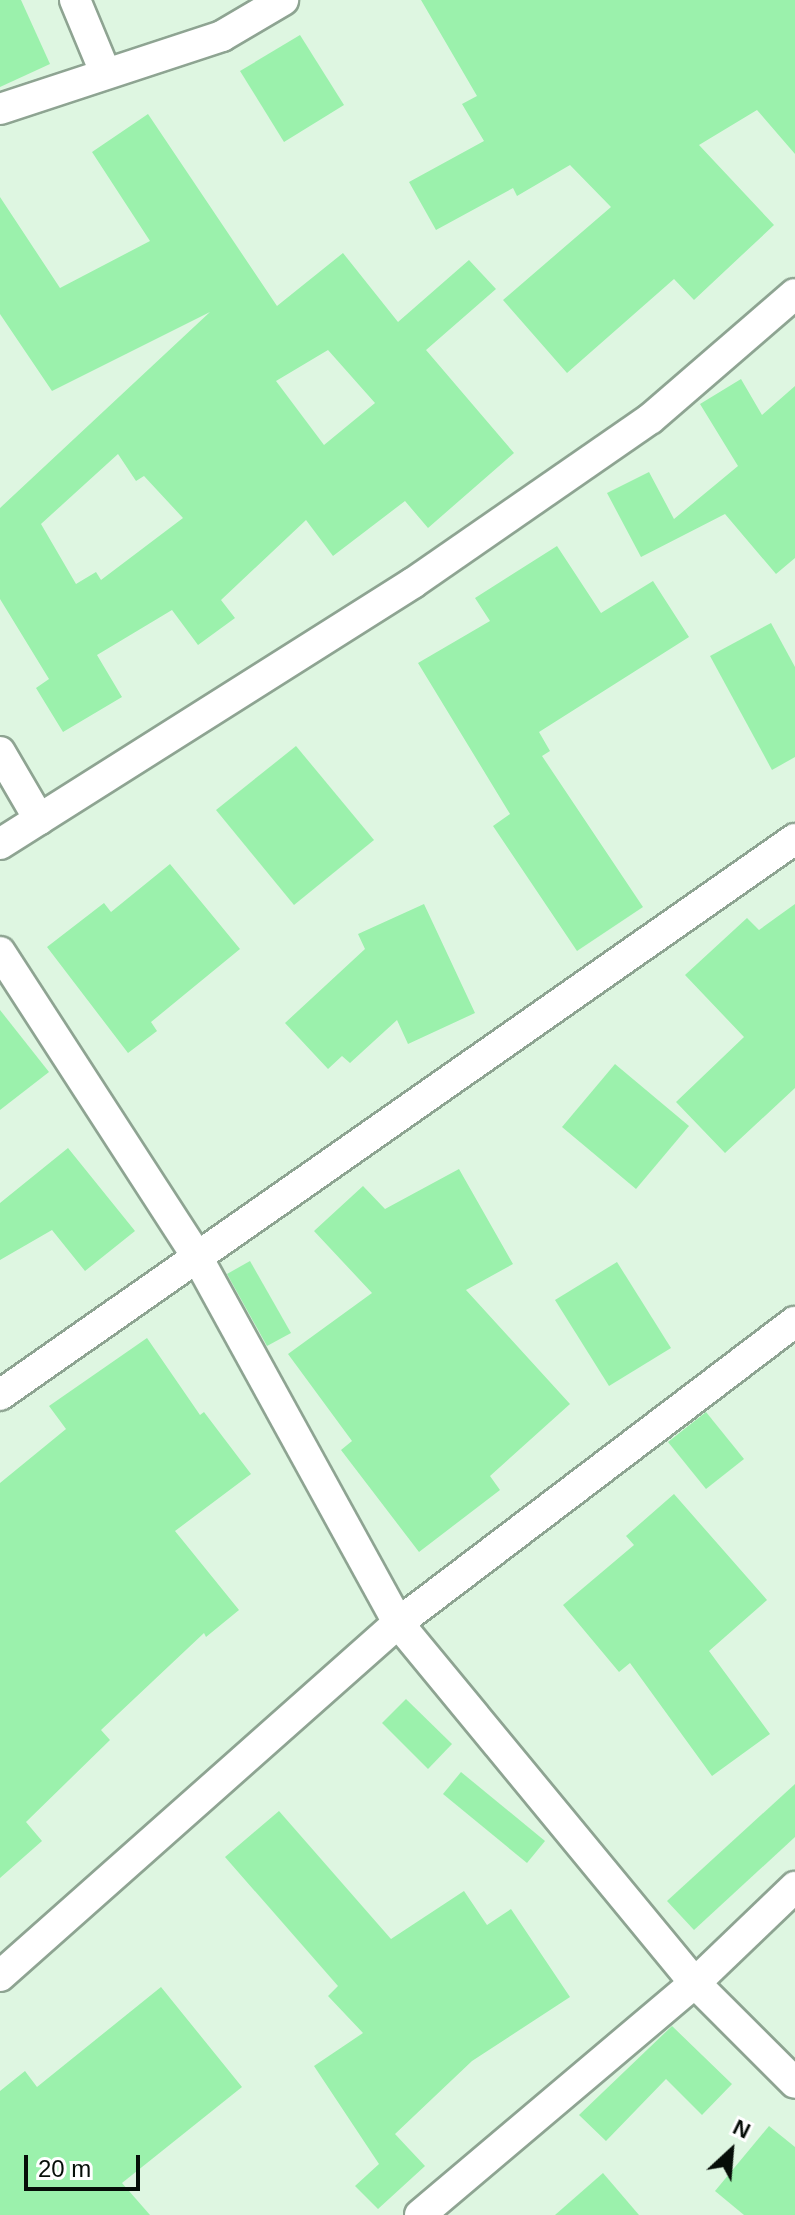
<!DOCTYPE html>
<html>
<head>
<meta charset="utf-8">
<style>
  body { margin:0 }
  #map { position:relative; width:795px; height:2215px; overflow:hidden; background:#def6e1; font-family:Arial,sans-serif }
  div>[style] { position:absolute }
  .building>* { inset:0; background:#9bf1ac }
  .roads { filter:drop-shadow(2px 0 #8ea492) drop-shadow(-2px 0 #8ea492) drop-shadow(0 2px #8ea492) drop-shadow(0 -2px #8ea492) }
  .minor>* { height:30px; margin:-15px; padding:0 15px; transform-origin:15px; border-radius:15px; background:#fff }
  span { translate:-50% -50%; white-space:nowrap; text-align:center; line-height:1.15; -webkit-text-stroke:7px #fff; paint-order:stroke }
  .north { position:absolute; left:691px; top:2111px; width:80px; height:80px; -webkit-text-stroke:6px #fff; paint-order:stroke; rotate:26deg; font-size:22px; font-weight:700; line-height:32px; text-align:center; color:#060e08 }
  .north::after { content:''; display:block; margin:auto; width:28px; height:36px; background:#060e08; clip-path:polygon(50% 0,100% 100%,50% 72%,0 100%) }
  .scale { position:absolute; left:24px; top:2155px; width:116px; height:36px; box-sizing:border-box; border:4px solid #060e08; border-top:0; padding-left:10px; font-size:24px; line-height:28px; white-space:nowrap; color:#060e08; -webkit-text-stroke:6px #fff; paint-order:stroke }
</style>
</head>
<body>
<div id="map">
  <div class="building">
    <i style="clip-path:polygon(0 0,21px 0,50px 64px,0 87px)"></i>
    <i style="clip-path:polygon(421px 0,795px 0,795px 154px,757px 110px,699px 145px,774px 225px,694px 300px,674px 279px,567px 373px,503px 300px,611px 207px,570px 165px,517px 196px,513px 188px,436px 230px,409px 182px,484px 141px,462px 104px,477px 96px)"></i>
    <i style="clip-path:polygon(300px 35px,344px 105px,284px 142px,240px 71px)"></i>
    <i style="clip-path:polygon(evenodd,148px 114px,277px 306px,343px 253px,398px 322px,469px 260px,496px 289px,426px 350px,514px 453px,428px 528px,405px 501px,333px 556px,306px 520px,221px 600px,235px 618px,198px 645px,172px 610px,97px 655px,122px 697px,63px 732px,36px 688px,49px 679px,0 599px,0 508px,210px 312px,52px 391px,0 314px,0 197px,60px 288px,150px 241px,92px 152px,148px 114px,328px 350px,375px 403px,324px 445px,276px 381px,328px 350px,148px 114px,118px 454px,136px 481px,144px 476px,183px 518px,101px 580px,96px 572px,76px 584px,41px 524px,118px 454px)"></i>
    <i style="clip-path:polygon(741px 379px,762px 415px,795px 386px,795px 558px,776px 574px,725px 514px,641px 557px,607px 493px,649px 472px,674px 519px,738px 466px,700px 404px)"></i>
    <i style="clip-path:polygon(557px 546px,601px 613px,653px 581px,689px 637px,539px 732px,550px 751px,542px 756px,643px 907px,577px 951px,493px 826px,510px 814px,418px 663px,490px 621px,475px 598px)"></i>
    <i style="clip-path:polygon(771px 623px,795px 667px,795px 757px,772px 770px,710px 656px)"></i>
    <i style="clip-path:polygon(296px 746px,374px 840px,294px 905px,216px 810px)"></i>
    <i style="clip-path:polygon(170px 864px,240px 949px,151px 1022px,157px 1031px,128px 1053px,47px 947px,104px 903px,111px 912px)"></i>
    <i style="clip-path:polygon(424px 904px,475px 1013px,408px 1044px,397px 1020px,350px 1063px,342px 1056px,328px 1069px,285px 1023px,365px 949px,358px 934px)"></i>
    <i style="clip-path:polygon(795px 904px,795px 1088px,725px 1153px,676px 1102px,744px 1037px,685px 975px,747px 918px,759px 930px)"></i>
    <i style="clip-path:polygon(0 1010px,49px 1072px,0 1110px)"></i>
    <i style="clip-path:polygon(615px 1064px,689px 1126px,636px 1189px,562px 1127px)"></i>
    <i style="clip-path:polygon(68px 1148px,135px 1231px,85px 1271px,52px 1230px,0 1260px,0 1203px)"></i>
    <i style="clip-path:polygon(459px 1169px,513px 1264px,466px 1290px,570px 1404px,490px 1476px,500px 1490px,419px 1552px,341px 1450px,352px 1441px,288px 1354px,372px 1293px,314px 1231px,363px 1186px,385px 1209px)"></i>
    <i style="clip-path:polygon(250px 1261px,291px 1333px,267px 1346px,227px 1274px)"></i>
    <i style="clip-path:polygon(617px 1262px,671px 1348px,609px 1386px,555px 1300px)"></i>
    <i style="clip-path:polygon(147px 1338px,200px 1415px,204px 1412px,251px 1474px,175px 1531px,239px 1610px,206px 1637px,204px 1633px,101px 1730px,110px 1740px,26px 1822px,42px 1841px,0 1878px,0 1483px,66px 1429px,49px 1406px)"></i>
    <i style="clip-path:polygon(706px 1412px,744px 1459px,706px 1489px,668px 1442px)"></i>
    <i style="clip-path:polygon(674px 1494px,767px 1600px,709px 1651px,770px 1734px,712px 1776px,630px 1663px,619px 1672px,563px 1605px,634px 1545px,626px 1536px)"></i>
    <i style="clip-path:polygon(406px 1699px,452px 1744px,428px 1769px,382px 1723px)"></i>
    <i style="clip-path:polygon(461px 1772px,545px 1841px,527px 1863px,443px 1794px)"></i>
    <i style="clip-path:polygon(795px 1784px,795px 1837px,694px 1930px,667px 1901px)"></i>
    <i style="clip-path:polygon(279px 1811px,391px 1939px,464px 1891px,487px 1925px,511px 1909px,570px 1997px,472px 2061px,395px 2134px,425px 2166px,378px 2209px,355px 2186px,379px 2164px,314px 2066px,363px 2033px,328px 1996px,338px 1986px,225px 1857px)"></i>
    <i style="clip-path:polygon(161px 1987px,242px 2087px,122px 2183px,150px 2215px,0 2215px,0 2091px,25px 2071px,37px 2087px)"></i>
    <i style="clip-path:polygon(672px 2026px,732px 2084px,702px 2115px,666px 2079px,606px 2141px,579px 2115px)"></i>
    <i style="clip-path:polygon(769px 2126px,795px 2147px,795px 2215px,744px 2215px,715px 2191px)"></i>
    <i style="clip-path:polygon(603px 2173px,639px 2215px,555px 2215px)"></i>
  </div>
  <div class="roads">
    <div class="minor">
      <i style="left:75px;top:0;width:78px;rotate:67.4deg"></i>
      <i style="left:0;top:109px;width:234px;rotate:-18.2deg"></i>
      <i style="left:222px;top:36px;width:71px;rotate:-30.5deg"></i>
      <i style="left:0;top:752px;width:78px;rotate:59.8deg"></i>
      <i style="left:0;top:844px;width:489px;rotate:-32.3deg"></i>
      <i style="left:413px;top:583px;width:288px;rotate:-34.7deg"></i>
      <i style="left:650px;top:419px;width:191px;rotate:-40.8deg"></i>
      <i style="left:0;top:952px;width:361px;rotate:57.1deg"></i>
      <i style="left:196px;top:1255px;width:420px;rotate:61.2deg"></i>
      <i style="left:398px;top:1623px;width:467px;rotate:50.5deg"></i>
      <i style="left:695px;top:1983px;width:141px;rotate:45deg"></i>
      <i style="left:0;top:1395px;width:970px;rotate:-34.97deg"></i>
      <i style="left:0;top:1976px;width:532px;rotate:-41.57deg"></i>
      <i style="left:398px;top:1623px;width:498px;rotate:-37.2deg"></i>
      <i style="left:420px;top:2215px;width:360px;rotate:-40.2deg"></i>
      <i style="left:695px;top:1983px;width:139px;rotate:-43.8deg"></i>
    </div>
  </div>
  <div class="north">N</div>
  <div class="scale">20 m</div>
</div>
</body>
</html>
